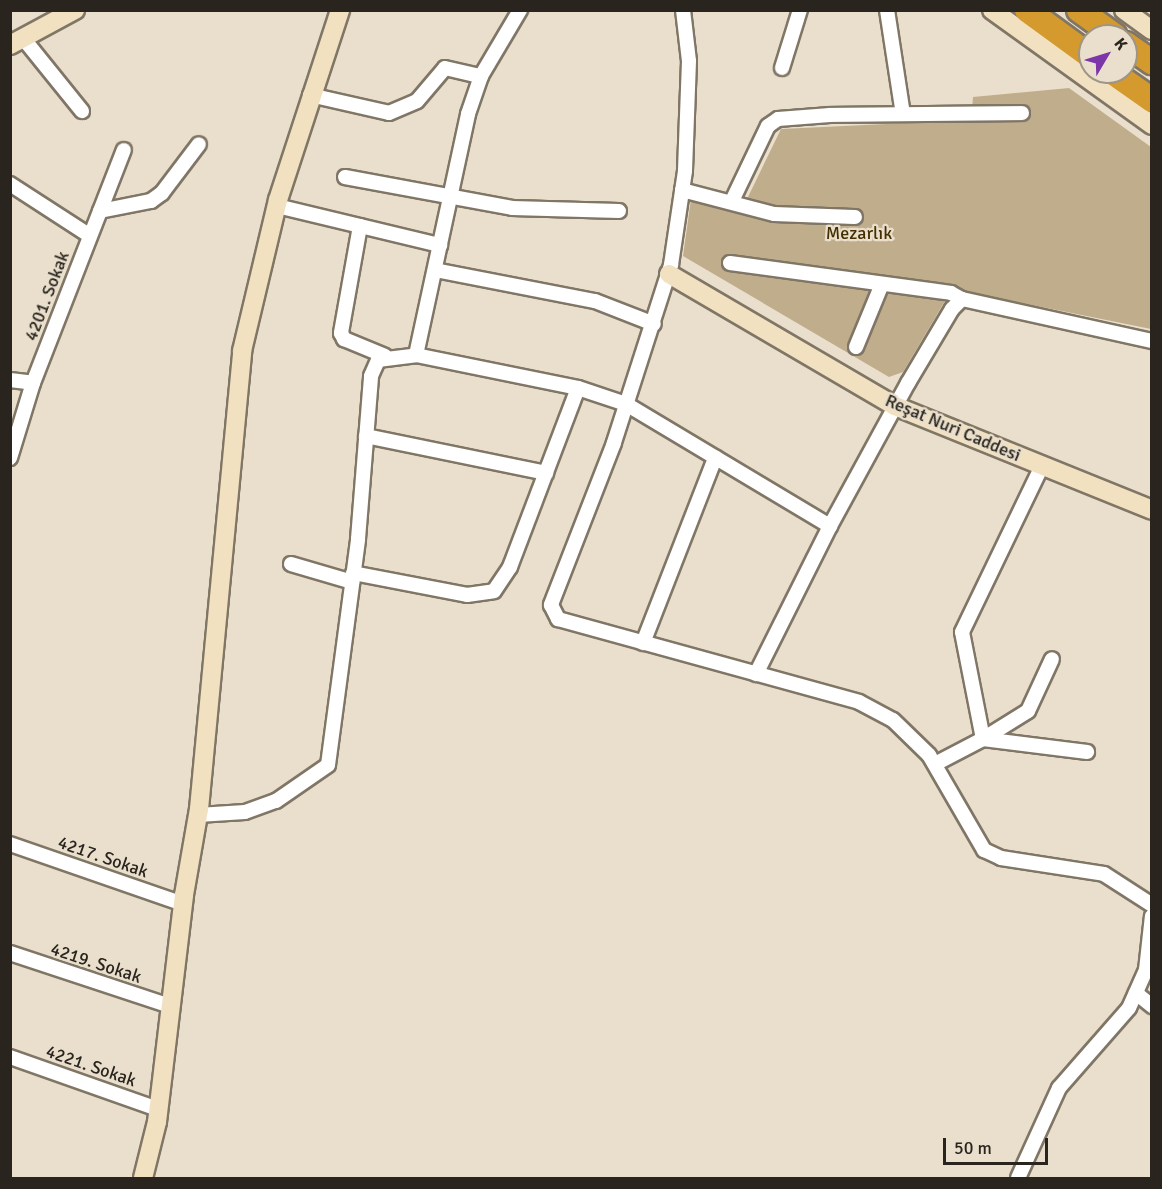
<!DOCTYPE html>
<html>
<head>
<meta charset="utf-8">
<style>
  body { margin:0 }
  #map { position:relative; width:1162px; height:1189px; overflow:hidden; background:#eadfcc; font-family:Signika,sans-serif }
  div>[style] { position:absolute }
  .green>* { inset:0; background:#c0ad8c }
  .roads { filter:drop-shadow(2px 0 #807666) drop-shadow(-2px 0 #807666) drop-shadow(0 2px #807666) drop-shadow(0 -2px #807666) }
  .street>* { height:14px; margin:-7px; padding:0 7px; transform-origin:7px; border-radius:7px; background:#fff }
  .secondary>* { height:18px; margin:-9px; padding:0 9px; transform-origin:9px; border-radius:9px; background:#f2e1c0 }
  .highway>* { height:24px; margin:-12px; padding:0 12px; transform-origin:12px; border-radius:12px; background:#d59a2d }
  span { translate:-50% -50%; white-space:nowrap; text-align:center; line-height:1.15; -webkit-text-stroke:4.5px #eadfcc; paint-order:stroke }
  .park-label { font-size:18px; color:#452f00 }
  .street-label { font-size:18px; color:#29251e }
  .frame { position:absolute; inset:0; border:12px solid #29251e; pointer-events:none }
  .north { position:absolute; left:1078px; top:24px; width:60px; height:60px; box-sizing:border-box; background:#eadfcc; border:2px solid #9d9586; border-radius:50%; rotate:52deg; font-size:16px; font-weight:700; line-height:24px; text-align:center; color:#29251e }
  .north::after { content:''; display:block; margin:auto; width:21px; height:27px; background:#7d36a9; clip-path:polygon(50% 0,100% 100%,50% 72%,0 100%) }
  .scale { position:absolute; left:943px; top:1138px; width:105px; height:27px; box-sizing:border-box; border:3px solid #29251e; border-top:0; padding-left:8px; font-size:18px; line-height:21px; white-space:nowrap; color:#29251e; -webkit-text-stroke:4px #eadfcc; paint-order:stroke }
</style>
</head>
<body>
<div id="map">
  <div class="green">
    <i style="clip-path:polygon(1069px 88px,1151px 147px,1151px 329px,952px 289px,903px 372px,889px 377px,683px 256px,692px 192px,747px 199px,781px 129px,971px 120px,973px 97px)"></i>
  </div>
  <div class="roads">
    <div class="street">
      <i style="left:683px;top:10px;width:51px;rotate:83.3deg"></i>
      <i style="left:689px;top:61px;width:110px;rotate:92.1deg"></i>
      <i style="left:685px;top:171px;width:95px;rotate:98.5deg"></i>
      <i style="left:671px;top:265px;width:187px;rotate:107.8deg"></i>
      <i style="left:614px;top:443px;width:174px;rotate:111.3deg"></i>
      <i style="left:551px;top:605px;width:16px;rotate:63deg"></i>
      <i style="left:558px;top:619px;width:312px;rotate:15.4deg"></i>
      <i style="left:859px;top:702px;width:38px;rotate:28deg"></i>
      <i style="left:893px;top:720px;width:50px;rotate:44.2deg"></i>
      <i style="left:929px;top:755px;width:110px;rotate:59.9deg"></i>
      <i style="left:984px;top:850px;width:19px;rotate:25deg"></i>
      <i style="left:1001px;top:858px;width:104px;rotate:8.8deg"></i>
      <i style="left:1104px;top:874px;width:57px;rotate:32.9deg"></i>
      <i style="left:887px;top:10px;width:105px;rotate:81.3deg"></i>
      <i style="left:23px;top:38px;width:94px;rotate:51.1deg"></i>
      <i style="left:782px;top:68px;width:61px;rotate:-72.8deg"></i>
      <i style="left:310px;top:95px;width:81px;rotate:12.8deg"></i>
      <i style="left:389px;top:113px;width:30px;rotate:-23deg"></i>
      <i style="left:417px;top:101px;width:43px;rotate:-49.7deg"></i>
      <i style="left:445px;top:68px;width:37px;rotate:13deg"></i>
      <i style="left:345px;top:177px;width:170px;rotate:10.5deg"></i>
      <i style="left:512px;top:208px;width:107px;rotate:1.6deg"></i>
      <i style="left:10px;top:184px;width:95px;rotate:33deg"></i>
      <i style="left:682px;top:190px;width:95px;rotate:14.6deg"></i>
      <i style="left:774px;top:214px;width:81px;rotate:2.1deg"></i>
      <i style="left:732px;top:201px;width:83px;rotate:-64.4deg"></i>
      <i style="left:768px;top:126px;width:12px;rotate:-35deg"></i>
      <i style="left:778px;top:119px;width:52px;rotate:-4.4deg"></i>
      <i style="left:830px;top:115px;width:192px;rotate:-0.6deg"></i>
      <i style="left:277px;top:206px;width:168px;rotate:13.5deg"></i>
      <i style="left:100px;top:211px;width:52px;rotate:-11.1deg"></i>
      <i style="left:151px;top:201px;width:14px;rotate:-36deg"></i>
      <i style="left:162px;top:193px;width:61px;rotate:-52.9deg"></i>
      <i style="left:360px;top:226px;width:109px;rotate:100.1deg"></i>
      <i style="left:341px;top:333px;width:7px;rotate:63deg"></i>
      <i style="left:344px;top:339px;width:44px;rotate:22.5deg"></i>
      <i style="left:730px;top:263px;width:223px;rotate:7.7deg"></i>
      <i style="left:951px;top:293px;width:13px;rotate:29deg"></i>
      <i style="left:962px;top:299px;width:195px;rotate:12.5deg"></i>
      <i style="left:435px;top:270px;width:163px;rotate:11deg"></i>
      <i style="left:595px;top:301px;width:63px;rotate:21.3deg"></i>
      <i style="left:856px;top:347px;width:68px;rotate:-67.6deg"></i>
      <i style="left:416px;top:355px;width:247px;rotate:-77.8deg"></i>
      <i style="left:468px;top:114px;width:40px;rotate:-71.1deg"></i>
      <i style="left:481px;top:76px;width:77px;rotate:-59.4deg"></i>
      <i style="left:10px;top:380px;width:23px;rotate:7deg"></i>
      <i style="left:366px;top:436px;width:184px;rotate:11.6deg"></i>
      <i style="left:10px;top:458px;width:78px;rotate:-73deg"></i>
      <i style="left:33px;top:383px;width:250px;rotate:-68.7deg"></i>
      <i style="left:291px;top:564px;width:64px;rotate:16.4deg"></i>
      <i style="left:353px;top:573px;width:116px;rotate:10.9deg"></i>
      <i style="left:467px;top:595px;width:27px;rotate:-8deg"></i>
      <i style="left:494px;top:591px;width:29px;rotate:-56deg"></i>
      <i style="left:510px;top:567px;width:191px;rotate:-69.2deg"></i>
      <i style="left:643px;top:643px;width:199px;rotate:-68.7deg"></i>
      <i style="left:756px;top:674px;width:165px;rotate:-63.4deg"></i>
      <i style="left:830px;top:526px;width:163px;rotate:-61.4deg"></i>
      <i style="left:908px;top:383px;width:86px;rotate:-59.3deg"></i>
      <i style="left:952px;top:309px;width:14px;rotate:-45deg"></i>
      <i style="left:983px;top:739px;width:109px;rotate:-101.1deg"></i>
      <i style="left:962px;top:632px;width:184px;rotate:-64.3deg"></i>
      <i style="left:983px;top:739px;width:53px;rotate:-31.9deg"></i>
      <i style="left:1028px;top:711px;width:57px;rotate:-65.2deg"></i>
      <i style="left:935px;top:764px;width:54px;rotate:-27.5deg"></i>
      <i style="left:983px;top:739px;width:105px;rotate:7.1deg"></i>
      <i style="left:198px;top:815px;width:47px;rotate:-3.7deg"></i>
      <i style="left:245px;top:812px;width:33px;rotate:-20deg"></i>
      <i style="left:276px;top:801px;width:63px;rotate:-34.7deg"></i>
      <i style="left:328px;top:765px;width:228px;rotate:-82.4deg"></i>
      <i style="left:358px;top:539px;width:164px;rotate:-85.4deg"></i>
      <i style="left:371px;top:376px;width:17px;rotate:-66deg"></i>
      <i style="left:378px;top:360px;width:38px;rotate:-7deg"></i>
      <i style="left:416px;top:355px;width:165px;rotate:11.5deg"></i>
      <i style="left:578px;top:388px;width:51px;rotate:18.4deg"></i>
      <i style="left:626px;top:404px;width:238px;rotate:30.9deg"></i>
      <i style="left:10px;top:844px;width:183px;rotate:19.1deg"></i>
      <i style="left:10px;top:953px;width:169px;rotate:18.3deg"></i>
      <i style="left:1136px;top:993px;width:21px;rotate:39deg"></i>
      <i style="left:10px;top:1057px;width:157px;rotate:19.4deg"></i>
      <i style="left:1018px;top:1178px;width:99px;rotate:-65.5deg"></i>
      <i style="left:1059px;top:1088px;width:106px;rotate:-48.8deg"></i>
      <i style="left:1129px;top:1008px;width:42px;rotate:-65.9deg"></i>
      <i style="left:1146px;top:970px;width:54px;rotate:-83.7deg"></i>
    </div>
    <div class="secondary">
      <i style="left:992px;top:10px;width:197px;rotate:35.7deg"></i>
      <i style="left:1124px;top:10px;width:34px;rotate:36deg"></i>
      <i style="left:10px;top:45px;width:74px;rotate:-28.3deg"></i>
      <i style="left:669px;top:274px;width:262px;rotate:30.3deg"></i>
      <i style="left:895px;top:406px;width:277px;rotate:22deg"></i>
      <i style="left:143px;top:1178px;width:58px;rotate:-76deg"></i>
      <i style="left:157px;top:1122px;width:229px;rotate:-83.2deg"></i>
      <i style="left:184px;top:895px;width:87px;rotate:-80.1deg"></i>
      <i style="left:199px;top:809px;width:460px;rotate:-84.6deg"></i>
      <i style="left:242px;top:351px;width:155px;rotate:-76.6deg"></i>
      <i style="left:278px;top:200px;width:200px;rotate:-71.9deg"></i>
    </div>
    <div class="highway">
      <i style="left:1027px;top:10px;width:78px;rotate:36.1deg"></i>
      <i style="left:1079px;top:10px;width:44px;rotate:35.8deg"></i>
      <i style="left:1126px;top:44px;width:32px;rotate:35deg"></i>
      <i style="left:1112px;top:72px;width:49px;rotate:35deg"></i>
    </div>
  </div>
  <div class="park-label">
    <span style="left:859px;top:233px">Mezarlık</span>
  </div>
  <div class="street-label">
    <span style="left:47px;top:296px;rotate:-69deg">4201. Sokak</span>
    <span style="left:953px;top:428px;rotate:23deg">Reşat Nuri Caddesi</span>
    <span style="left:103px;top:857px;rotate:19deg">4217. Sokak</span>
    <span style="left:96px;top:963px;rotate:18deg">4219. Sokak</span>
    <span style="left:91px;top:1066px;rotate:19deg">4221. Sokak</span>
  </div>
  <div class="frame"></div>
  <div class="north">K</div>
  <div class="scale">50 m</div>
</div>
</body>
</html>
